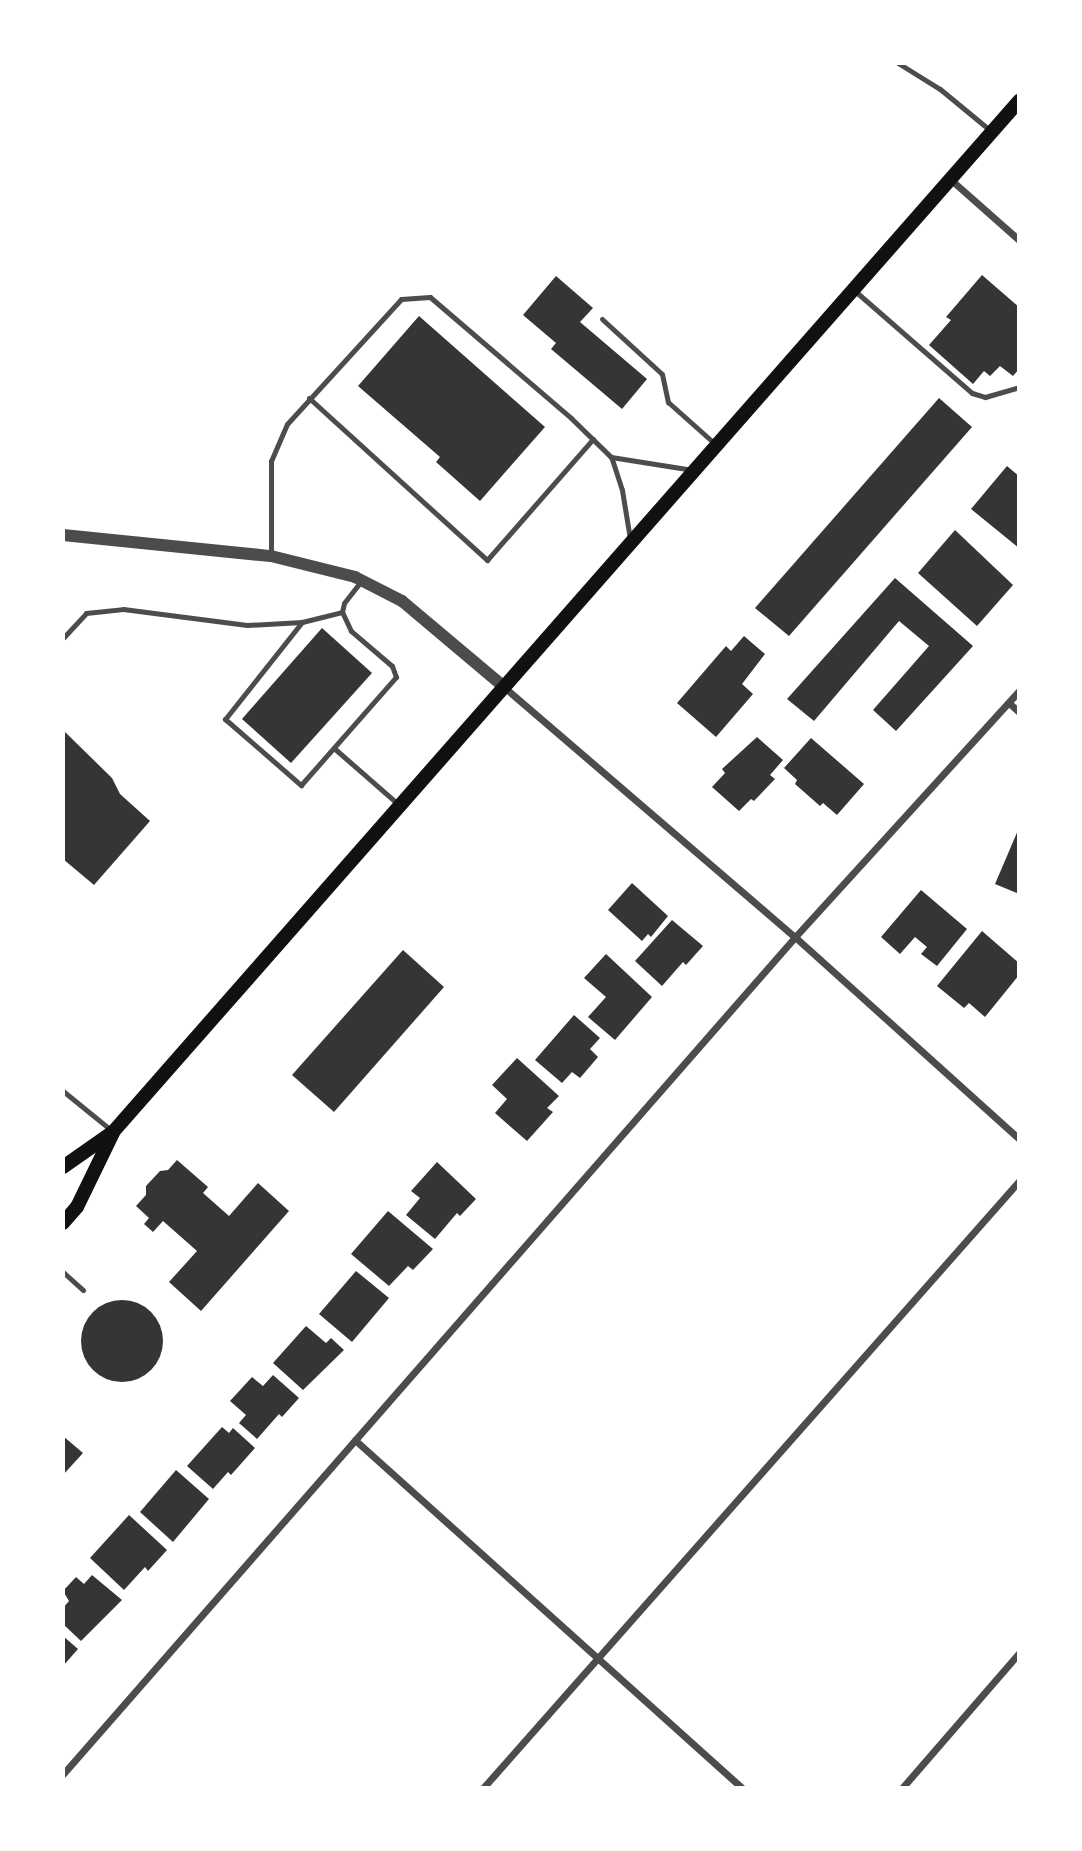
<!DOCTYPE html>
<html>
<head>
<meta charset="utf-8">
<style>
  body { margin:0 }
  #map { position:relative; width:1082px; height:1851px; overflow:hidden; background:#fff; font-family:Bitter,serif }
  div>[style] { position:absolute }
  .building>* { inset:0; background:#353535 }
  .round { border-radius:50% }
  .service>* { height:5px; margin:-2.5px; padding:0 2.5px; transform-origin:2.5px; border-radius:2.5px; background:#4c4c4c }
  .minor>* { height:7px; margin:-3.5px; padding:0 3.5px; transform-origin:3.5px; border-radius:3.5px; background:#4c4c4c }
  .tertiary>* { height:12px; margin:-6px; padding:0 6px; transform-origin:6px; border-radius:6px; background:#4c4c4c }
  .secondary>* { height:14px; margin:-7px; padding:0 7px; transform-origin:7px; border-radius:7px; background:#111 }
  span { translate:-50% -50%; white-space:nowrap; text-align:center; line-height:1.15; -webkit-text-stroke:6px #fff; paint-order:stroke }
  .frame { position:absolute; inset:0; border:65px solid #fff; pointer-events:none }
</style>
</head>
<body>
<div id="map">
  <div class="building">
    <i style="clip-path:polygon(982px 275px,1019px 307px,1019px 369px,1013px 376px,1000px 366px,990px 376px,984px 371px,973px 384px,929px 345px,951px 320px,946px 317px)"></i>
    <i style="clip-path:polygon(556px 276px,593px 308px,580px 322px,647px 379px,622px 409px,551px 349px,556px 343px,523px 315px)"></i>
    <i style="clip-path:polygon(419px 316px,545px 427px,480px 501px,436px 462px,440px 457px,358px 386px)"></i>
    <i style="clip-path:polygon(939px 398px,972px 427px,789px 636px,755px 608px)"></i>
    <i style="clip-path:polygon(1007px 466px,1019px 476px,1019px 548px,971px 509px)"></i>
    <i style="clip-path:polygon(955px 530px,1013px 585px,977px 626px,918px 573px)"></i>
    <i style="clip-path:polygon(895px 578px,973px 646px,896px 731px,873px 710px,929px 646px,899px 621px,814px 721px,787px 699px)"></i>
    <i style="clip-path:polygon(322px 628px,372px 673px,291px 763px,242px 719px)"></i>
    <i style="clip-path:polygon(744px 636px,765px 654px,742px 684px,753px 694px,716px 737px,677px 703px,726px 646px,731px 651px)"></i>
    <i style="clip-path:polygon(63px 730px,112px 778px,120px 794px,150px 821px,94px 885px,63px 859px)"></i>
    <i style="clip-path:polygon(757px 737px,783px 760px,770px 775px,775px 779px,754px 801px,751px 799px,739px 811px,712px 787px,725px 773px,722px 769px)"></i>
    <i style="clip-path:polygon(811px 738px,864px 784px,837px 815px,823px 803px,820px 806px,795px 784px,797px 780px,784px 768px)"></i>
    <i style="clip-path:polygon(1019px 828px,1019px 894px,995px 884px)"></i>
    <i style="clip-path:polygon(632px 883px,668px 916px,651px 937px,648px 934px,642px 941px,608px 910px)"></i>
    <i style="clip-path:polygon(921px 890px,967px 929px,937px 966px,921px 954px,927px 947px,915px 937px,900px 954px,881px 937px)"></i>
    <i style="clip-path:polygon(672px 920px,703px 946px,686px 965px,683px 962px,662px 986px,635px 961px)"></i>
    <i style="clip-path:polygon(982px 931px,1019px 963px,1019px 975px,985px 1017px,969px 1003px,964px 1008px,937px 986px)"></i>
    <i style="clip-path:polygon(403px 950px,444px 987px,334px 1112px,292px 1075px)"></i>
    <i style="clip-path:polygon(606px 954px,652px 997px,615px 1040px,588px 1017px,606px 997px,584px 978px)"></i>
    <i style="clip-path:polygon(574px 1015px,600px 1038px,590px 1049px,598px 1057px,580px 1078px,572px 1072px,562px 1083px,535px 1060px)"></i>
    <i style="clip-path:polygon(517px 1058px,559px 1096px,547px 1108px,553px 1112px,527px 1141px,495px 1113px,507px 1099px,492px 1085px)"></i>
    <i style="clip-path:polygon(177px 1160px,208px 1187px,203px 1193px,229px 1216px,258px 1183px,289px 1211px,201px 1311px,169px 1282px,197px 1251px,163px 1221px,153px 1232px,144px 1224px,149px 1218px,136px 1206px,146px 1195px,146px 1186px,160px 1171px,168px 1170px)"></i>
    <i style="clip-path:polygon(437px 1162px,476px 1199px,460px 1216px,457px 1213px,435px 1239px,406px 1215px,420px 1198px,411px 1191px)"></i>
    <i style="clip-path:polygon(388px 1211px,433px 1249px,413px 1270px,408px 1266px,389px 1286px,351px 1254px)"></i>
    <i style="clip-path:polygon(356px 1271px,389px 1298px,352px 1342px,319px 1314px)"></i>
    <i class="round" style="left:81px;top:1300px;width:82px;height:82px"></i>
    <i style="clip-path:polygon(306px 1326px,326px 1343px,331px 1338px,344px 1350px,303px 1390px,273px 1363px)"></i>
    <i style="clip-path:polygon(273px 1375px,299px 1398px,282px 1417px,279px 1414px,257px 1439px,239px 1423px,246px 1415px,230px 1401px,252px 1377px,263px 1386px)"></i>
    <i style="clip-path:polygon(222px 1427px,229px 1433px,233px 1428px,255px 1448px,231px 1475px,228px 1472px,213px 1489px,187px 1466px)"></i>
    <i style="clip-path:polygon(63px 1436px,83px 1453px,63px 1475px)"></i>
    <i style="clip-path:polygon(176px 1470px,209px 1499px,173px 1542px,140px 1512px)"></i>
    <i style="clip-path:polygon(129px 1515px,167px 1550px,148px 1571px,145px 1567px,124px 1590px,90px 1558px)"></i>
    <i style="clip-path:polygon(92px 1575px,122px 1600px,81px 1641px,63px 1624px,63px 1608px,69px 1601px,63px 1591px,76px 1577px,84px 1584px)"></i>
    <i style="clip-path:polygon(63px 1636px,78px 1649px,63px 1666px)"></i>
  </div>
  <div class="service">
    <i style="left:898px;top:63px;width:49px;rotate:31.8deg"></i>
    <i style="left:940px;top:89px;width:66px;rotate:39.5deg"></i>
    <i style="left:855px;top:291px;width:155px;rotate:41.1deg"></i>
    <i style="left:972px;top:393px;width:14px;rotate:17deg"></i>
    <i style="left:985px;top:397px;width:35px;rotate:-16deg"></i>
    <i style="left:602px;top:319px;width:81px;rotate:42.5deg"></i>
    <i style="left:662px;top:374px;width:29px;rotate:78deg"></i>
    <i style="left:668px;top:402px;width:62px;rotate:41.7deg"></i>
    <i style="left:309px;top:398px;width:241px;rotate:42.3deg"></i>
    <i style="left:487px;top:560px;width:161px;rotate:-48.8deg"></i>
    <i style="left:630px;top:539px;width:50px;rotate:-99.3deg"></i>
    <i style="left:622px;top:490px;width:35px;rotate:-108deg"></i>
    <i style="left:611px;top:457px;width:83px;rotate:9deg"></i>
    <i style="left:271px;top:556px;width:95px;rotate:-90deg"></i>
    <i style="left:271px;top:461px;width:40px;rotate:-66.6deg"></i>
    <i style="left:287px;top:424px;width:169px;rotate:-47.6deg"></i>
    <i style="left:401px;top:299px;width:29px;rotate:-4deg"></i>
    <i style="left:430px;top:297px;width:186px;rotate:40.6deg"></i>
    <i style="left:571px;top:418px;width:56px;rotate:44.3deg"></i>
    <i style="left:302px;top:622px;width:124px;rotate:128.4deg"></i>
    <i style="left:225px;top:719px;width:101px;rotate:41deg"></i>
    <i style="left:301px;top:785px;width:144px;rotate:-48.7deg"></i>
    <i style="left:396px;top:677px;width:12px;rotate:-110deg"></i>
    <i style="left:392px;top:666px;width:54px;rotate:-139.5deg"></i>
    <i style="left:351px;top:631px;width:21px;rotate:-115deg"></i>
    <i style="left:342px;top:612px;width:9px;rotate:-77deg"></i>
    <i style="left:344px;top:603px;width:29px;rotate:-52deg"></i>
    <i style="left:63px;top:638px;width:34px;rotate:-47deg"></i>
    <i style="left:86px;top:613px;width:37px;rotate:-6deg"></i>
    <i style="left:123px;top:609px;width:125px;rotate:7.4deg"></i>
    <i style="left:247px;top:625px;width:55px;rotate:-3.1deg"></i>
    <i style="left:302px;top:622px;width:41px;rotate:-14deg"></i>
    <i style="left:335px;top:749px;width:85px;rotate:41.2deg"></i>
    <i style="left:63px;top:1091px;width:62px;rotate:39.1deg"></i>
    <i style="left:63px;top:1272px;width:27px;rotate:42deg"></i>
  </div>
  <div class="minor">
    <i style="left:950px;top:179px;width:92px;rotate:41.5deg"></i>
    <i style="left:504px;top:687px;width:384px;rotate:40.7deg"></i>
    <i style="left:795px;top:937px;width:302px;rotate:42deg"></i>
    <i style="left:1009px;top:703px;width:13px;rotate:42deg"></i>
    <i style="left:355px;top:1440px;width:520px;rotate:41.96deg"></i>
    <i style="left:63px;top:1774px;width:1112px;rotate:-48.83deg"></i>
    <i style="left:795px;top:937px;width:333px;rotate:-47.7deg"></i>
    <i style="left:483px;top:1788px;width:810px;rotate:-48.55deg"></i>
    <i style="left:902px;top:1788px;width:179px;rotate:-49.1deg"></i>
  </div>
  <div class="tertiary">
    <i style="left:63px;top:535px;width:209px;rotate:5.8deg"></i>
    <i style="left:271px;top:556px;width:87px;rotate:14deg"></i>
    <i style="left:355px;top:577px;width:53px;rotate:27.1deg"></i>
    <i style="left:402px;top:601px;width:133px;rotate:40.1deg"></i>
  </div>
  <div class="secondary">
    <i style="left:63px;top:1167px;width:61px;rotate:-35deg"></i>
    <i style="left:113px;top:1132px;width:1373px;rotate:-48.69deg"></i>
    <i style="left:63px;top:1223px;width:21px;rotate:-49deg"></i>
    <i style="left:77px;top:1207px;width:82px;rotate:-64.1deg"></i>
  </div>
  <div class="frame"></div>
</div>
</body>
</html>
